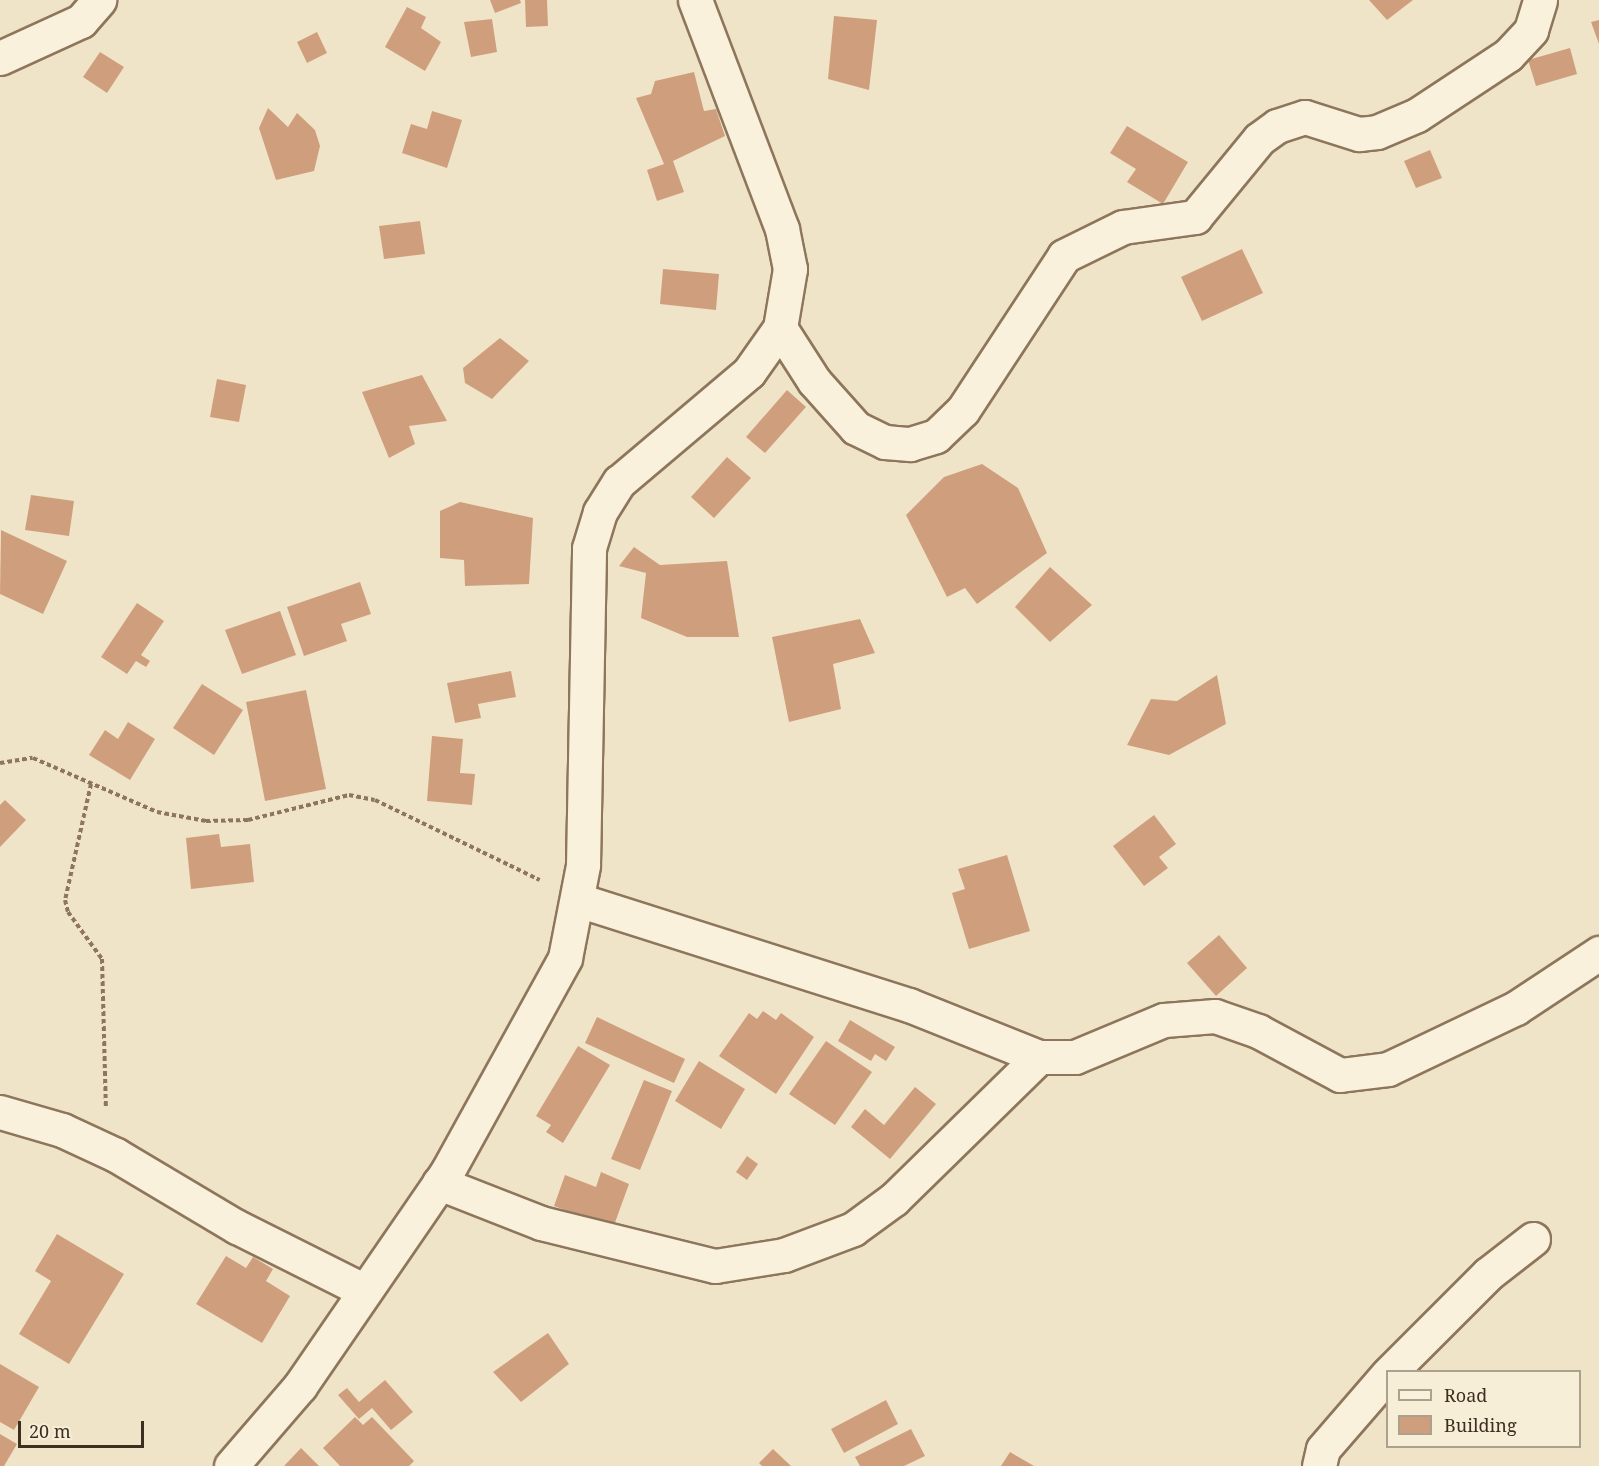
<!DOCTYPE html>
<html>
<head>
<meta charset="utf-8">
<style>
  body { margin:0 }
  #map { position:relative; width:1599px; height:1466px; overflow:hidden; background:#f0e4c8; font-family:"Noto Serif",serif }
  div>[style] { position:absolute }
  .building>* { inset:0; background:#cf9f7d }
  .path>* { height:4px; margin-top:-2px; transform-origin:0; background:repeating-linear-gradient(90deg,#8d765c 0 4.5px,transparent 0 7.5px) }
  .roads { filter:drop-shadow(2px 0 #8d765c) drop-shadow(-2px 0 #8d765c) drop-shadow(0 2px #8d765c) drop-shadow(0 -2px #8d765c) }
  .street>* { height:33px; margin:-16.5px; padding:0 16.5px; transform-origin:16.5px; border-radius:16.5px; background:#faf1dc }
  .secondary>* { height:33px; margin:-16.5px; padding:0 16.5px; transform-origin:16.5px; border-radius:16.5px; background:#faf1dc }
  span { translate:-50% -50%; white-space:nowrap; text-align:center; line-height:1.15; -webkit-text-stroke:6px #f7eed8; paint-order:stroke }
  .legend { position:absolute; left:1386px; top:1370px; width:195px; height:78px; box-sizing:border-box; background:#f7eed8; border:2px solid #ada18e; margin:0; padding:8px 10px; list-style:none; font-size:18px; color:#3d2e20 }
  .legend li { display:flex; align-items:center; gap:12px; height:30px }
  .legend b { width:30px; border:2px solid #ada18e }
  .scale { position:absolute; left:18px; top:1421px; width:126px; height:27px; box-sizing:border-box; border:3px solid #3d2e20; border-top:0; padding-left:8px; font-size:18px; line-height:21px; white-space:nowrap; color:#3d2e20; -webkit-text-stroke:4px #f7eed8; paint-order:stroke }
</style>
</head>
<body>
<div id="map">
  <div class="building">
    <i style="clip-path:polygon(490px 0,520px 0,521px 3px,495px 13px)"></i>
    <i style="clip-path:polygon(525px 0,547px 0,548px 26px,526px 27px)"></i>
    <i style="clip-path:polygon(1369px 0,1413px 0,1387px 20px)"></i>
    <i style="clip-path:polygon(407px 7px,426px 17px,421px 28px,441px 42px,425px 71px,385px 47px)"></i>
    <i style="clip-path:polygon(834px 16px,877px 20px,869px 90px,828px 79px)"></i>
    <i style="clip-path:polygon(492px 19px,497px 52px,471px 57px,464px 22px)"></i>
    <i style="clip-path:polygon(1599px 20px,1599px 44px,1591px 22px)"></i>
    <i style="clip-path:polygon(317px 32px,327px 53px,307px 63px,297px 42px)"></i>
    <i style="clip-path:polygon(1570px 48px,1577px 74px,1536px 86px,1528px 60px)"></i>
    <i style="clip-path:polygon(100px 52px,124px 67px,107px 93px,83px 77px)"></i>
    <i style="clip-path:polygon(694px 72px,704px 111px,716px 109px,725px 136px,673px 161px,684px 192px,657px 201px,647px 170px,664px 164px,636px 98px,651px 94px,655px 81px)"></i>
    <i style="clip-path:polygon(268px 108px,288px 127px,297px 113px,315px 130px,320px 146px,314px 171px,276px 180px,259px 128px)"></i>
    <i style="clip-path:polygon(432px 111px,462px 120px,447px 168px,402px 153px,411px 124px,427px 129px)"></i>
    <i style="clip-path:polygon(1127px 126px,1188px 162px,1163px 204px,1127px 182px,1136px 169px,1110px 153px)"></i>
    <i style="clip-path:polygon(1430px 150px,1442px 178px,1416px 188px,1404px 161px)"></i>
    <i style="clip-path:polygon(420px 221px,425px 254px,384px 259px,379px 226px)"></i>
    <i style="clip-path:polygon(1242px 249px,1263px 293px,1202px 321px,1181px 277px)"></i>
    <i style="clip-path:polygon(663px 269px,719px 274px,716px 310px,660px 304px)"></i>
    <i style="clip-path:polygon(500px 338px,529px 361px,492px 399px,465px 383px,463px 368px)"></i>
    <i style="clip-path:polygon(422px 375px,447px 421px,409px 426px,415px 444px,389px 458px,362px 392px)"></i>
    <i style="clip-path:polygon(217px 379px,246px 385px,239px 422px,210px 417px)"></i>
    <i style="clip-path:polygon(787px 390px,806px 407px,765px 453px,746px 437px)"></i>
    <i style="clip-path:polygon(727px 457px,751px 478px,714px 518px,691px 497px)"></i>
    <i style="clip-path:polygon(982px 464px,1018px 488px,1047px 553px,977px 604px,965px 588px,947px 597px,906px 515px,944px 477px)"></i>
    <i style="clip-path:polygon(31px 495px,74px 501px,69px 536px,25px 530px)"></i>
    <i style="clip-path:polygon(460px 502px,533px 518px,529px 584px,465px 586px,464px 560px,440px 558px,440px 511px)"></i>
    <i style="clip-path:polygon(1px 530px,67px 561px,43px 614px,0 594px)"></i>
    <i style="clip-path:polygon(634px 547px,660px 565px,727px 561px,739px 637px,687px 637px,641px 618px,646px 573px,619px 566px)"></i>
    <i style="clip-path:polygon(1050px 567px,1092px 605px,1050px 642px,1015px 607px)"></i>
    <i style="clip-path:polygon(360px 582px,371px 614px,341px 624px,347px 641px,304px 656px,287px 607px)"></i>
    <i style="clip-path:polygon(137px 603px,164px 621px,141px 655px,150px 661px,146px 667px,136px 661px,127px 674px,101px 657px)"></i>
    <i style="clip-path:polygon(280px 611px,296px 655px,242px 674px,225px 630px)"></i>
    <i style="clip-path:polygon(860px 619px,875px 653px,833px 664px,841px 709px,789px 722px,772px 637px)"></i>
    <i style="clip-path:polygon(511px 671px,516px 697px,478px 704px,481px 718px,455px 723px,447px 683px)"></i>
    <i style="clip-path:polygon(1217px 675px,1226px 724px,1169px 755px,1127px 745px,1151px 699px,1177px 701px)"></i>
    <i style="clip-path:polygon(202px 684px,243px 710px,214px 755px,173px 728px)"></i>
    <i style="clip-path:polygon(306px 690px,326px 789px,265px 801px,246px 702px)"></i>
    <i style="clip-path:polygon(128px 722px,155px 739px,130px 780px,89px 755px,105px 730px,118px 739px)"></i>
    <i style="clip-path:polygon(432px 736px,463px 739px,460px 773px,475px 774px,472px 805px,427px 801px)"></i>
    <i style="clip-path:polygon(5px 800px,26px 820px,0 847px,0 805px)"></i>
    <i style="clip-path:polygon(1154px 815px,1176px 844px,1159px 857px,1168px 868px,1144px 886px,1113px 846px)"></i>
    <i style="clip-path:polygon(219px 834px,221px 847px,250px 844px,254px 882px,191px 889px,186px 838px)"></i>
    <i style="clip-path:polygon(1007px 855px,1030px 931px,969px 949px,952px 893px,965px 889px,958px 869px)"></i>
    <i style="clip-path:polygon(1219px 935px,1247px 968px,1216px 996px,1187px 963px)"></i>
    <i style="clip-path:polygon(763px 1011px,776px 1020px,781px 1013px,814px 1037px,776px 1094px,719px 1056px,749px 1013px,757px 1019px)"></i>
    <i style="clip-path:polygon(597px 1017px,685px 1059px,674px 1083px,585px 1043px)"></i>
    <i style="clip-path:polygon(850px 1020px,895px 1047px,886px 1061px,875px 1054px,871px 1061px,838px 1041px)"></i>
    <i style="clip-path:polygon(826px 1041px,872px 1072px,835px 1125px,789px 1094px)"></i>
    <i style="clip-path:polygon(578px 1046px,610px 1065px,563px 1143px,546px 1132px,551px 1125px,536px 1116px)"></i>
    <i style="clip-path:polygon(699px 1061px,745px 1089px,721px 1129px,675px 1101px)"></i>
    <i style="clip-path:polygon(644px 1080px,672px 1091px,640px 1170px,611px 1159px)"></i>
    <i style="clip-path:polygon(915px 1087px,936px 1104px,890px 1159px,851px 1127px,865px 1109px,884px 1125px)"></i>
    <i style="clip-path:polygon(747px 1156px,758px 1164px,747px 1180px,736px 1172px)"></i>
    <i style="clip-path:polygon(601px 1172px,629px 1184px,613px 1228px,554px 1206px,565px 1175px,596px 1187px)"></i>
    <i style="clip-path:polygon(57px 1234px,124px 1274px,69px 1364px,19px 1334px,51px 1281px,35px 1271px)"></i>
    <i style="clip-path:polygon(226px 1256px,246px 1268px,253px 1257px,273px 1269px,266px 1281px,290px 1296px,262px 1343px,196px 1304px)"></i>
    <i style="clip-path:polygon(548px 1333px,569px 1364px,521px 1402px,493px 1372px)"></i>
    <i style="clip-path:polygon(0 1364px,39px 1387px,14px 1430px,0 1422px)"></i>
    <i style="clip-path:polygon(385px 1380px,413px 1412px,391px 1430px,372px 1408px,359px 1419px,338px 1395px,347px 1388px,359px 1402px)"></i>
    <i style="clip-path:polygon(886px 1400px,898px 1424px,844px 1453px,831px 1429px)"></i>
    <i style="clip-path:polygon(355px 1417px,363px 1425px,372px 1417px,414px 1461px,409px 1466px,340px 1466px,323px 1448px)"></i>
    <i style="clip-path:polygon(911px 1429px,925px 1456px,904px 1466px,860px 1466px,855px 1457px)"></i>
    <i style="clip-path:polygon(0 1434px,17px 1444px,4px 1466px,0 1466px)"></i>
    <i style="clip-path:polygon(301px 1448px,319px 1466px,284px 1466px)"></i>
    <i style="clip-path:polygon(773px 1449px,791px 1466px,762px 1466px,759px 1463px)"></i>
    <i style="clip-path:polygon(1010px 1452px,1034px 1466px,1001px 1466px)"></i>
  </div>
  <div class="path">
    <i style="left:0;top:763px;width:33px;rotate:-9deg"></i>
    <i style="left:33px;top:758px;width:135px;rotate:23.5deg"></i>
    <i style="left:157px;top:812px;width:50px;rotate:10.4deg"></i>
    <i style="left:206px;top:821px;width:42px;rotate:-1.4deg"></i>
    <i style="left:248px;top:820px;width:104px;rotate:-13.9deg"></i>
    <i style="left:349px;top:795px;width:26px;rotate:11deg"></i>
    <i style="left:375px;top:800px;width:183px;rotate:25.9deg"></i>
    <i style="left:91px;top:784px;width:119px;rotate:102.6deg"></i>
    <i style="left:65px;top:900px;width:12px;rotate:76deg"></i>
    <i style="left:68px;top:912px;width:58px;rotate:54.1deg"></i>
    <i style="left:102px;top:959px;width:149px;rotate:88.5deg"></i>
  </div>
  <div class="roads">
    <div class="street">
      <i style="left:0;top:58px;width:89px;rotate:-24.6deg"></i>
      <i style="left:81px;top:21px;width:28px;rotate:-49deg"></i>
      <i style="left:780px;top:328px;width:63px;rotate:57.3deg"></i>
      <i style="left:814px;top:381px;width:63px;rotate:48.2deg"></i>
      <i style="left:856px;top:428px;width:32px;rotate:26deg"></i>
      <i style="left:885px;top:442px;width:25px;rotate:5deg"></i>
      <i style="left:910px;top:444px;width:27px;rotate:-17deg"></i>
      <i style="left:936px;top:436px;width:37px;rotate:-44deg"></i>
      <i style="left:963px;top:410px;width:184px;rotate:-56.7deg"></i>
      <i style="left:1064px;top:256px;width:66px;rotate:-26.2deg"></i>
      <i style="left:1123px;top:227px;width:73px;rotate:-7.9deg"></i>
      <i style="left:1195px;top:217px;width:101px;rotate:-50.6deg"></i>
      <i style="left:1259px;top:139px;width:22px;rotate:-36deg"></i>
      <i style="left:1277px;top:126px;width:29px;rotate:-18deg"></i>
      <i style="left:1305px;top:117px;width:57px;rotate:17.5deg"></i>
      <i style="left:1359px;top:134px;width:18px;rotate:-6deg"></i>
      <i style="left:1377px;top:132px;width:43px;rotate:-23deg"></i>
      <i style="left:1417px;top:115px;width:109px;rotate:-33.4deg"></i>
      <i style="left:1508px;top:55px;width:34px;rotate:-47deg"></i>
      <i style="left:1531px;top:30px;width:31px;rotate:-73deg"></i>
      <i style="left:578px;top:900px;width:347px;rotate:17.6deg"></i>
      <i style="left:909px;top:1005px;width:140px;rotate:21.8deg"></i>
      <i style="left:1039px;top:1057px;width:36px"></i>
      <i style="left:1075px;top:1057px;width:96px;rotate:-22.6deg"></i>
      <i style="left:1164px;top:1020px;width:51px;rotate:-4.5deg"></i>
      <i style="left:1215px;top:1016px;width:46px;rotate:19.2deg"></i>
      <i style="left:1258px;top:1031px;width:93px;rotate:28.2deg"></i>
      <i style="left:1340px;top:1075px;width:48px;rotate:-7.1deg"></i>
      <i style="left:1388px;top:1069px;width:142px;rotate:-25.5deg"></i>
      <i style="left:1516px;top:1008px;width:100px;rotate:-33.5deg"></i>
      <i style="left:0;top:1112px;width:65px;rotate:16.2deg"></i>
      <i style="left:62px;top:1130px;width:60px;rotate:24.8deg"></i>
      <i style="left:116px;top:1155px;width:141px;rotate:30.8deg"></i>
      <i style="left:237px;top:1227px;width:141px;rotate:26.6deg"></i>
      <i style="left:439px;top:1183px;width:110px;rotate:21.4deg"></i>
      <i style="left:541px;top:1223px;width:179px;rotate:13.9deg"></i>
      <i style="left:715px;top:1266px;width:70px;rotate:-9.1deg"></i>
      <i style="left:784px;top:1255px;width:74px;rotate:-20.6deg"></i>
      <i style="left:853px;top:1229px;width:51px;rotate:-36.2deg"></i>
      <i style="left:894px;top:1199px;width:203px;rotate:-44.4deg"></i>
      <i style="left:1390px;top:1372px;width:139px;rotate:-45deg"></i>
      <i style="left:1488px;top:1274px;width:57px;rotate:-37.9deg"></i>
      <i style="left:1319px;top:1466px;width:17px;rotate:-77deg"></i>
      <i style="left:1323px;top:1449px;width:99px;rotate:-49.1deg"></i>
    </div>
    <div class="secondary">
      <i style="left:231px;top:1466px;width:106px;rotate:-49.2deg"></i>
      <i style="left:300px;top:1386px;width:260px;rotate:-55.5deg"></i>
      <i style="left:447px;top:1172px;width:244px;rotate:-61.1deg"></i>
      <i style="left:565px;top:958px;width:95px;rotate:-79deg"></i>
      <i style="left:583px;top:865px;width:317px;rotate:-88.9deg"></i>
      <i style="left:589px;top:548px;width:38px;rotate:-73deg"></i>
      <i style="left:600px;top:512px;width:36px;rotate:-58deg"></i>
      <i style="left:619px;top:482px;width:170px;rotate:-40.2deg"></i>
      <i style="left:749px;top:372px;width:54px;rotate:-54.8deg"></i>
      <i style="left:780px;top:328px;width:60px;rotate:-80.4deg"></i>
      <i style="left:790px;top:269px;width:41px;rotate:-101.3deg"></i>
      <i style="left:782px;top:229px;width:245px;rotate:-110.8deg"></i>
    </div>
  </div>
  <ul class="legend">
  <li><b style="height:8px;background:#faf1dc"></b>Road</li>
  <li><b style="height:16px;background:#cf9f7d"></b>Building</li>
  </ul>
  <div class="scale">20 m</div>
</div>
</body>
</html>
